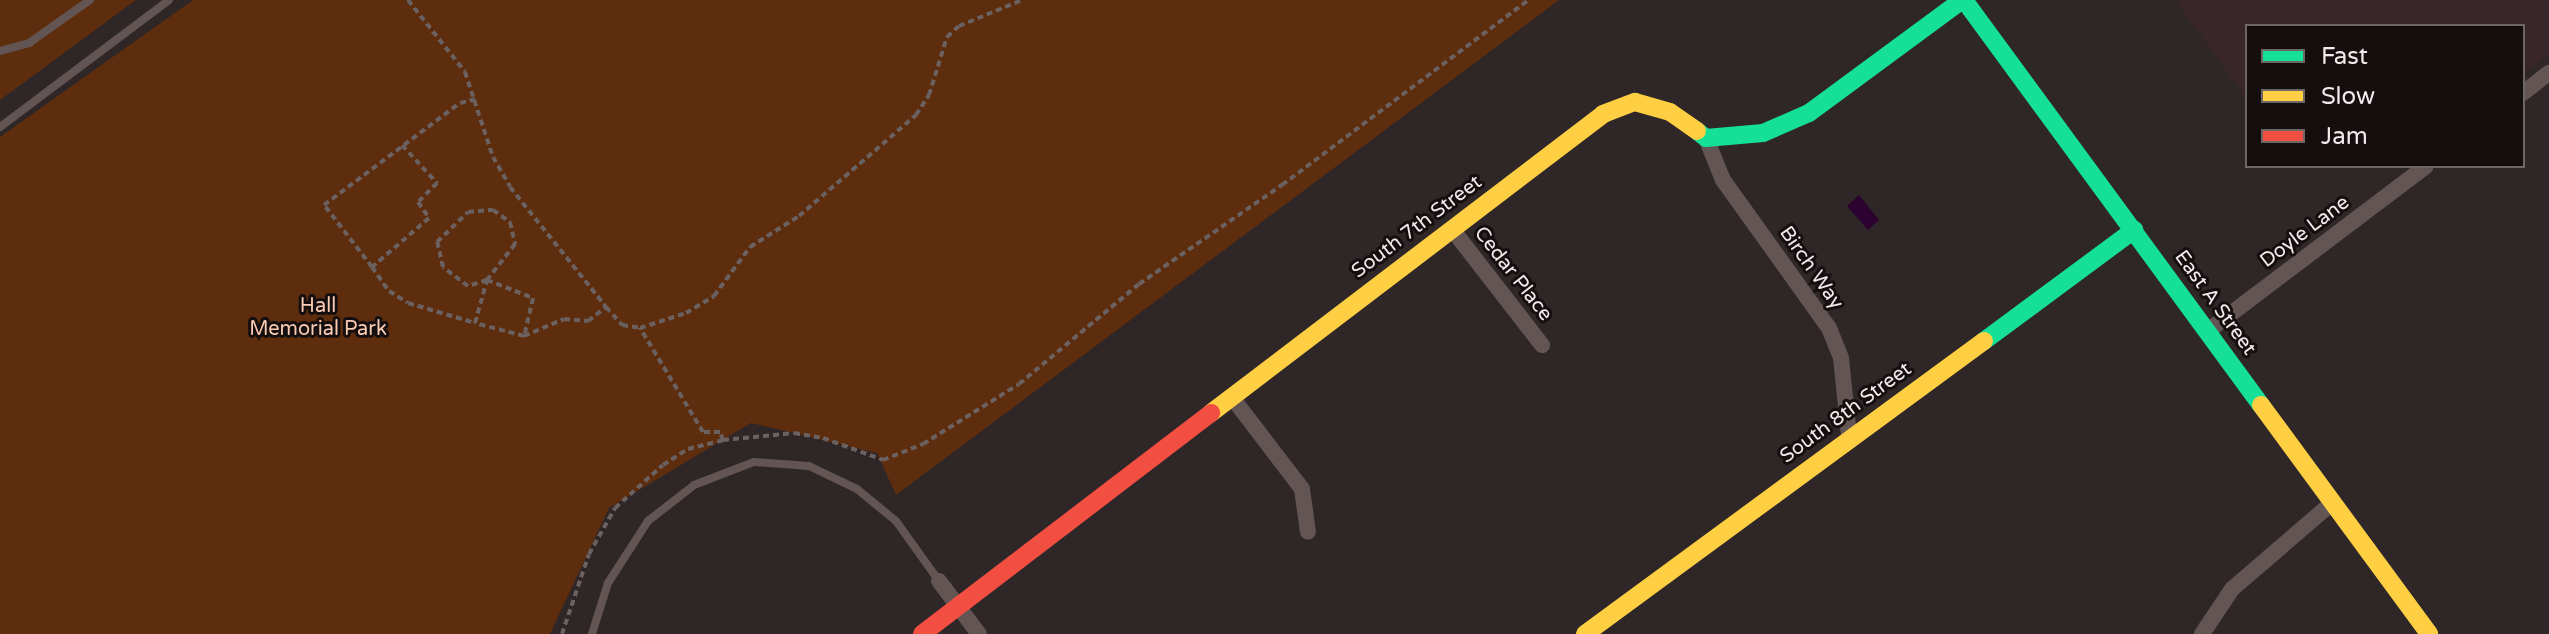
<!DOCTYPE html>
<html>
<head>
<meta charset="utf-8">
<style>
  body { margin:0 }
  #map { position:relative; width:2549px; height:634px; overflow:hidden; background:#2e2627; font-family:"Varela Round",sans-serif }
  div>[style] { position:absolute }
  .built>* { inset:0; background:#38262a }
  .green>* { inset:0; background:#5e2d0e }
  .water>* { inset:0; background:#2c0330 }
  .path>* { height:4px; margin-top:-2px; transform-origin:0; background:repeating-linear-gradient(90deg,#6a6160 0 6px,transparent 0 10px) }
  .lane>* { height:8px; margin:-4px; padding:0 4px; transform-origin:4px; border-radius:4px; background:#625553 }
  .street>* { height:16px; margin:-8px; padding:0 8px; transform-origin:8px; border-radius:8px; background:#625553 }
  .fast>* { height:18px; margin:-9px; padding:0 9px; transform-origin:9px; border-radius:9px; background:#16e098 }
  .slow>* { height:18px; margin:-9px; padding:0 9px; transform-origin:9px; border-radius:9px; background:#ffcf43 }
  .jam>* { height:18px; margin:-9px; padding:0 9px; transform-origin:9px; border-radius:9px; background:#f24e42 }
  span { translate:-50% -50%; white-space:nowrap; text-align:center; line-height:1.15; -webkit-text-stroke:6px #140e0f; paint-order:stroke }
  .street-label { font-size:20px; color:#f3e9eb }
  .park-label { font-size:20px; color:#facab2 }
  .legend { position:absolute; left:2245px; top:24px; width:280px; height:144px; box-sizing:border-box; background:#140e0f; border:2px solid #6d6667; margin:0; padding:10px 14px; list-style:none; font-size:24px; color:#f3e9eb }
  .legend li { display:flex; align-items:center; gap:16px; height:40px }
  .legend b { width:40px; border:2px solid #6d6667 }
</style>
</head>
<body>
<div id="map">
  <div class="built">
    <i style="clip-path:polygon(2175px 0,2549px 0,2549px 55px,2523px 74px,2523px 26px,2247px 26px,2247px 99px)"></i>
  </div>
  <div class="green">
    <i style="clip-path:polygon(0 0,136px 0,0 100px)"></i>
    <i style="clip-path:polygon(193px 0,1559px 0,896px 495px,877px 453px,751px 423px,609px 508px,550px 634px,0 634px,0 137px)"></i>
  </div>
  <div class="water">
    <i style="clip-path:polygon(1859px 195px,1879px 220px,1868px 230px,1847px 206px)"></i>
  </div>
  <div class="path">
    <i style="left:408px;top:0;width:92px;rotate:51.6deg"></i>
    <i style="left:465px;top:72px;width:89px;rotate:71.8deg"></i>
    <i style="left:493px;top:157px;width:34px;rotate:60deg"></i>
    <i style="left:510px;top:187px;width:154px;rotate:51.3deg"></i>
    <i style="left:606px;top:307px;width:24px;rotate:48deg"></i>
    <i style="left:622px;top:325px;width:18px;rotate:9deg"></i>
    <i style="left:640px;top:328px;width:48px;rotate:-18.1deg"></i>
    <i style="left:686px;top:313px;width:33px;rotate:-31deg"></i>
    <i style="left:714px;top:296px;width:61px;rotate:-53.7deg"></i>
    <i style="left:750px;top:247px;width:58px;rotate:-32.3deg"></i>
    <i style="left:799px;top:216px;width:155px;rotate:-40.8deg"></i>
    <i style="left:916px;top:115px;width:24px;rotate:-57deg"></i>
    <i style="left:929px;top:95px;width:61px;rotate:-72.8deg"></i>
    <i style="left:947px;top:37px;width:16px;rotate:-43deg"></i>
    <i style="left:959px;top:26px;width:68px;rotate:-22.4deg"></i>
    <i style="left:402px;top:145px;width:52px;rotate:47.4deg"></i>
    <i style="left:437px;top:183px;width:27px;rotate:135deg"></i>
    <i style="left:418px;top:202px;width:19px;rotate:55deg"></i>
    <i style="left:429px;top:218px;width:75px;rotate:139.3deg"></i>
    <i style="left:372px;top:267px;width:29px;rotate:55deg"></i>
    <i style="left:389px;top:291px;width:22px;rotate:32deg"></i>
    <i style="left:408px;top:303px;width:70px;rotate:16.6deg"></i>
    <i style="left:372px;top:267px;width:78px;rotate:-127.7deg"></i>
    <i style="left:324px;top:205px;width:170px;rotate:-36.9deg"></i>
    <i style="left:460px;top:103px;width:16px;rotate:-14deg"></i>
    <i style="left:524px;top:336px;width:51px;rotate:-165.1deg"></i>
    <i style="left:475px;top:323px;width:45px;rotate:-74.4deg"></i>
    <i style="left:487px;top:280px;width:20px;rotate:162deg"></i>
    <i style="left:468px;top:286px;width:31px;rotate:-143deg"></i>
    <i style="left:443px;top:267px;width:26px;rotate:-103deg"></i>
    <i style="left:437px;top:242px;width:43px;rotate:-44.1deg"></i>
    <i style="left:468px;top:212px;width:25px;rotate:-5deg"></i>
    <i style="left:493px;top:210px;width:21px;rotate:35deg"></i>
    <i style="left:510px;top:222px;width:23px;rotate:77deg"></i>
    <i style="left:515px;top:244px;width:46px;rotate:127.9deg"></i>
    <i style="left:487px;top:280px;width:49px;rotate:21.4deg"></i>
    <i style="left:533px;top:298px;width:39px;rotate:103deg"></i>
    <i style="left:524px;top:336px;width:43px;rotate:-23deg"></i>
    <i style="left:564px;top:319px;width:24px;rotate:5deg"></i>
    <i style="left:588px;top:321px;width:23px;rotate:-38deg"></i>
    <i style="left:723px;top:440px;width:71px;rotate:-5.6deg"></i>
    <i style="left:794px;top:433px;width:29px;rotate:10deg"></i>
    <i style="left:823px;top:438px;width:64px;rotate:20.1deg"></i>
    <i style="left:883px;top:460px;width:43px;rotate:-21.8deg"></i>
    <i style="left:923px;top:444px;width:113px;rotate:-32deg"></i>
    <i style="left:1019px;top:384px;width:156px;rotate:-39.8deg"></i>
    <i style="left:1139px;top:284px;width:174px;rotate:-34.7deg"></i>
    <i style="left:1282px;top:185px;width:308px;rotate:-36.9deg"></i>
    <i style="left:562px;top:634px;width:84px;rotate:-71.4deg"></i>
    <i style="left:589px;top:554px;width:53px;rotate:-60.5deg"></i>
    <i style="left:615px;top:508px;width:64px;rotate:-41.9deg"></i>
    <i style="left:663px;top:465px;width:30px;rotate:-33deg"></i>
    <i style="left:688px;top:449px;width:36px;rotate:-14deg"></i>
    <i style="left:723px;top:440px;width:9px;rotate:-111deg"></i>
    <i style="left:720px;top:432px;width:17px;rotate:180deg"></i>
    <i style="left:703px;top:432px;width:122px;rotate:-121.2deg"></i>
  </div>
  <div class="lane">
    <i style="left:0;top:51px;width:30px;rotate:-15deg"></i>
    <i style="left:29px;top:43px;width:75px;rotate:-35.2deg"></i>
    <i style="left:0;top:127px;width:211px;rotate:-36.9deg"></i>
    <i style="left:592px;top:634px;width:53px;rotate:-72.6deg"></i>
    <i style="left:608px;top:583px;width:74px;rotate:-57.2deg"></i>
    <i style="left:648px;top:521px;width:58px;rotate:-38deg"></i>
    <i style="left:694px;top:485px;width:64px;rotate:-21deg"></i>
    <i style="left:754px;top:462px;width:55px;rotate:4.2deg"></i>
    <i style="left:809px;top:466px;width:53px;rotate:25.6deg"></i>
    <i style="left:857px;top:489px;width:50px;rotate:39.4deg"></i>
    <i style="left:896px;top:521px;width:74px;rotate:54.4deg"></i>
  </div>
  <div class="street">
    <i style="left:2523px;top:93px;width:33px;rotate:-38deg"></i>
    <i style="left:1706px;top:138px;width:45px;rotate:68deg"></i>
    <i style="left:1723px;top:180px;width:182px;rotate:54.4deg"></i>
    <i style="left:1829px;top:328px;width:32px;rotate:68deg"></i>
    <i style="left:1841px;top:358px;width:78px;rotate:84.1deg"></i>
    <i style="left:1452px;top:229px;width:147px;rotate:52.2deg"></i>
    <i style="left:2208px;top:331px;width:273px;rotate:-37.1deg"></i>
    <i style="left:1234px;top:400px;width:112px;rotate:52.6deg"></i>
    <i style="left:1302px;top:489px;width:43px;rotate:82.1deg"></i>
    <i style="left:939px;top:581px;width:66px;rotate:53deg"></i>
    <i style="left:2202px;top:634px;width:54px;rotate:-56.3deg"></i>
    <i style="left:2232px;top:589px;width:133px;rotate:-40.7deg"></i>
  </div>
  <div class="fast">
    <i style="left:1964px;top:0;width:502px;rotate:53.75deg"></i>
    <i style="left:1697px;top:131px;width:11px;rotate:38deg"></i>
    <i style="left:1706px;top:138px;width:57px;rotate:-5deg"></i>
    <i style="left:1763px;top:133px;width:50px;rotate:-23.5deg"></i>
    <i style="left:1809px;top:113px;width:190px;rotate:-36.4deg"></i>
    <i style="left:1984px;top:341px;width:187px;rotate:-36.5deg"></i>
  </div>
  <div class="slow">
    <i style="left:2261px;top:405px;width:284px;rotate:53.7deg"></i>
    <i style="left:1211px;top:413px;width:493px;rotate:-37.3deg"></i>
    <i style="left:1603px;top:114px;width:34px;rotate:-21deg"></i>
    <i style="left:1635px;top:102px;width:36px;rotate:16deg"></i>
    <i style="left:1670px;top:112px;width:33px;rotate:35deg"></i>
    <i style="left:1585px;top:634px;width:495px;rotate:-36.3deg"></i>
  </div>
  <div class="jam">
    <i style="left:922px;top:634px;width:364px;rotate:-37.4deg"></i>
  </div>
  <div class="street-label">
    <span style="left:1417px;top:227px;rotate:-37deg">South 7th Street</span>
    <span style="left:2305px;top:232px;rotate:-37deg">Doyle Lane</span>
    <span style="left:1811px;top:268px;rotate:55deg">Birch Way</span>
    <span style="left:1513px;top:274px;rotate:52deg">Cedar Place</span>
    <span style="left:2215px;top:303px;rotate:54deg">East A Street</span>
    <span style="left:1846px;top:413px;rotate:-36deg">South 8th Street</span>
  </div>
  <div class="park-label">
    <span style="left:318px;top:318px">Hall<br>Memorial Park</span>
  </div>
  <ul class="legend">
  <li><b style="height:10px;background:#16e098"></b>Fast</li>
  <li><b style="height:10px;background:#ffcf43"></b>Slow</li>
  <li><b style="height:10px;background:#f24e42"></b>Jam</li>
  </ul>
</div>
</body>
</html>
